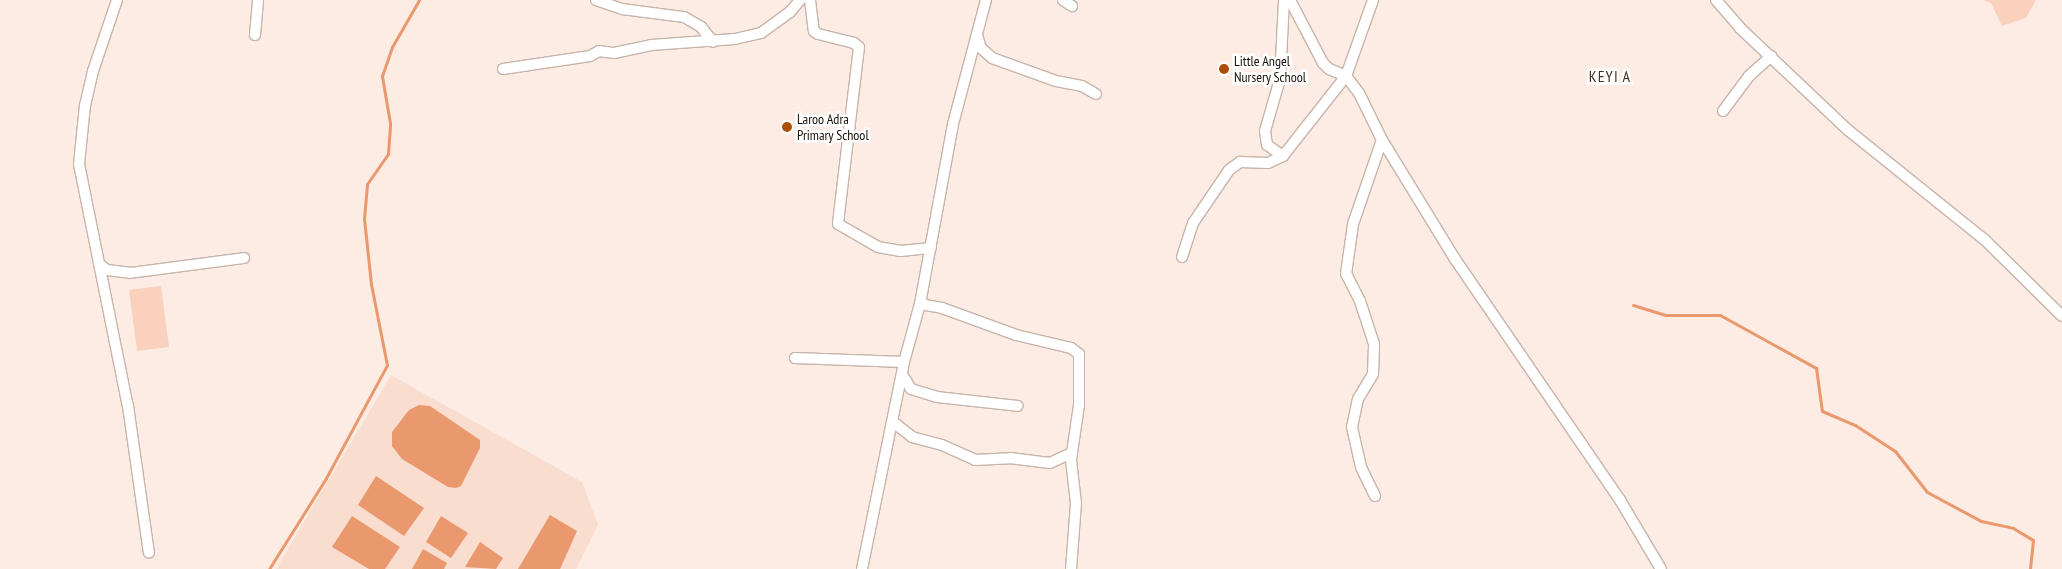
<!DOCTYPE html>
<html>
<head>
<meta charset="utf-8">
<style>
  body { margin:0 }
  #map { position:relative; width:2062px; height:569px; overflow:hidden; background:#fdece4; font-family:"PT Sans Narrow",sans-serif }
  div>[style] { position:absolute }
  .built>* { inset:0; background:#f9ddcf }
  .green>* { inset:0; background:#f9d1bd }
  .water>* { inset:0; background:#ea986d }
  .stream>* { height:3px; margin:-1.5px; padding:0 1.5px; transform-origin:1.5px; border-radius:1.5px; background:#ea986d }
  .roads { filter:drop-shadow(1px 0 #c7b4aa) drop-shadow(-1px 0 #c7b4aa) drop-shadow(0 1px #c7b4aa) drop-shadow(0 -1px #c7b4aa) }
  .minor>* { height:10px; margin:-5px; padding:0 5px; transform-origin:5px; border-radius:5px; background:#fff }
  .dots>* { width:14px; height:14px; translate:-50% -50%; box-sizing:border-box; border:2px solid #fff; border-radius:50% }
  span { translate:-50% -50%; white-space:nowrap; text-align:center; line-height:1.15; -webkit-text-stroke:5px #fff; paint-order:stroke }
  .poi-label { font-size:14px; color:#17100d }
  .left { translate:0 -50%; text-align:left }
  .quarter-label { font-size:16px; color:#413129; letter-spacing:1px }
</style>
</head>
<body>
<div id="map">
  <div class="built">
    <i style="clip-path:polygon(391px 375px,582px 482px,598px 525px,576px 569px,276px 569px)"></i>
  </div>
  <div class="green">
    <i style="clip-path:polygon(1983px 0,2036px 0,2026px 18px,2002px 26px,1991px 3px)"></i>
    <i style="clip-path:polygon(161px 286px,169px 347px,137px 351px,129px 290px)"></i>
  </div>
  <div class="water">
    <i style="clip-path:polygon(419px 405px,430px 406px,480px 440px,480px 448px,461px 486px,456px 488px,448px 487px,402px 459px,392px 446px,392px 432px,409px 410px)"></i>
    <i style="clip-path:polygon(376px 476px,424px 508px,404px 536px,358px 505px)"></i>
    <i style="clip-path:polygon(550px 515px,577px 531px,560px 569px,518px 569px)"></i>
    <i style="clip-path:polygon(352px 516px,400px 547px,385px 569px,369px 569px,332px 547px)"></i>
    <i style="clip-path:polygon(441px 516px,468px 533px,451px 558px,426px 542px)"></i>
    <i style="clip-path:polygon(480px 542px,503px 558px,496px 569px,465px 567px)"></i>
    <i style="clip-path:polygon(423px 549px,447px 563px,444px 569px,412px 569px)"></i>
  </div>
  <div class="stream">
    <i style="left:1633px;top:305px;width:34px;rotate:17deg"></i>
    <i style="left:1665px;top:315px;width:55px"></i>
    <i style="left:1720px;top:315px;width:110px;rotate:28.9deg"></i>
    <i style="left:1816px;top:368px;width:43px;rotate:82.1deg"></i>
    <i style="left:1822px;top:411px;width:36px;rotate:23deg"></i>
    <i style="left:1855px;top:425px;width:48px;rotate:33deg"></i>
    <i style="left:1895px;top:451px;width:52px;rotate:52deg"></i>
    <i style="left:1927px;top:492px;width:61px;rotate:28.2deg"></i>
    <i style="left:1981px;top:521px;width:33px;rotate:12deg"></i>
    <i style="left:2013px;top:528px;width:23px;rotate:31deg"></i>
    <i style="left:2033px;top:540px;width:29px;rotate:96deg"></i>
    <i style="left:269px;top:569px;width:107px;rotate:-57.9deg"></i>
    <i style="left:326px;top:478px;width:128px;rotate:-61.6deg"></i>
    <i style="left:387px;top:365px;width:83px;rotate:-101.2deg"></i>
    <i style="left:371px;top:284px;width:65px;rotate:-96.1deg"></i>
    <i style="left:364px;top:219px;width:35px;rotate:-85deg"></i>
    <i style="left:367px;top:184px;width:37px;rotate:-55deg"></i>
    <i style="left:388px;top:154px;width:31px;rotate:-86deg"></i>
    <i style="left:390px;top:123px;width:48px;rotate:-99.7deg"></i>
    <i style="left:382px;top:76px;width:31px;rotate:-71deg"></i>
    <i style="left:392px;top:47px;width:54px;rotate:-60.1deg"></i>
  </div>
  <div class="roads">
    <div class="minor">
      <i style="left:117px;top:0;width:75px;rotate:108.7deg"></i>
      <i style="left:93px;top:71px;width:35px;rotate:103deg"></i>
      <i style="left:85px;top:105px;width:59px;rotate:95.8deg"></i>
      <i style="left:79px;top:164px;width:247px;rotate:78.6deg"></i>
      <i style="left:128px;top:406px;width:148px;rotate:81.9deg"></i>
      <i style="left:596px;top:0;width:28px;rotate:19deg"></i>
      <i style="left:622px;top:9px;width:63px;rotate:7.4deg"></i>
      <i style="left:684px;top:17px;width:20px;rotate:30deg"></i>
      <i style="left:701px;top:27px;width:19px;rotate:51deg"></i>
      <i style="left:810px;top:0;width:31px;rotate:83deg"></i>
      <i style="left:814px;top:31px;width:5px;rotate:37deg"></i>
      <i style="left:818px;top:34px;width:37px;rotate:14deg"></i>
      <i style="left:854px;top:43px;width:6px;rotate:39deg"></i>
      <i style="left:859px;top:47px;width:178px;rotate:96.8deg"></i>
      <i style="left:838px;top:224px;width:46px;rotate:29.9deg"></i>
      <i style="left:878px;top:247px;width:23px;rotate:10deg"></i>
      <i style="left:901px;top:251px;width:30px;rotate:-6deg"></i>
      <i style="left:1063px;top:0;width:11px;rotate:34deg"></i>
      <i style="left:1290px;top:0;width:71px;rotate:62.4deg"></i>
      <i style="left:1323px;top:63px;width:8px;rotate:45deg"></i>
      <i style="left:1329px;top:69px;width:18px;rotate:22deg"></i>
      <i style="left:1346px;top:76px;width:21px;rotate:53deg"></i>
      <i style="left:1359px;top:93px;width:52px;rotate:63.9deg"></i>
      <i style="left:1382px;top:140px;width:140px;rotate:58.5deg"></i>
      <i style="left:1455px;top:259px;width:292px;rotate:55.6deg"></i>
      <i style="left:1620px;top:500px;width:80px;rotate:59.3deg"></i>
      <i style="left:1716px;top:0;width:37px;rotate:49deg"></i>
      <i style="left:1740px;top:28px;width:149px;rotate:43.4deg"></i>
      <i style="left:1848px;top:130px;width:176px;rotate:38.8deg"></i>
      <i style="left:1985px;top:240px;width:108px;rotate:44.6deg"></i>
      <i style="left:255px;top:35px;width:35px;rotate:-85deg"></i>
      <i style="left:977px;top:35px;width:14px;rotate:73deg"></i>
      <i style="left:981px;top:48px;width:15px;rotate:42deg"></i>
      <i style="left:992px;top:58px;width:68px;rotate:19.8deg"></i>
      <i style="left:1056px;top:81px;width:26px;rotate:11deg"></i>
      <i style="left:1082px;top:86px;width:16px;rotate:30deg"></i>
      <i style="left:503px;top:69px;width:88px;rotate:-8.5deg"></i>
      <i style="left:590px;top:56px;width:10px;rotate:-29deg"></i>
      <i style="left:599px;top:51px;width:15px;rotate:8deg"></i>
      <i style="left:614px;top:53px;width:38px;rotate:-12deg"></i>
      <i style="left:651px;top:45px;width:84px;rotate:-4.1deg"></i>
      <i style="left:735px;top:39px;width:27px;rotate:-13deg"></i>
      <i style="left:761px;top:33px;width:36px;rotate:-36deg"></i>
      <i style="left:790px;top:12px;width:16px;rotate:-50deg"></i>
      <i style="left:1723px;top:111px;width:44px;rotate:-53.4deg"></i>
      <i style="left:1749px;top:76px;width:30px;rotate:-42deg"></i>
      <i style="left:1283px;top:156px;width:19px;rotate:-145deg"></i>
      <i style="left:1267px;top:145px;width:14px;rotate:-98deg"></i>
      <i style="left:1265px;top:131px;width:54px;rotate:-73.9deg"></i>
      <i style="left:1280px;top:79px;width:79px;rotate:-87.1deg"></i>
      <i style="left:1182px;top:257px;width:36px;rotate:-72deg"></i>
      <i style="left:1193px;top:223px;width:64px;rotate:-55.8deg"></i>
      <i style="left:1229px;top:170px;width:14px;rotate:-36deg"></i>
      <i style="left:1240px;top:162px;width:28px;rotate:2deg"></i>
      <i style="left:1268px;top:163px;width:17px;rotate:-25deg"></i>
      <i style="left:1283px;top:156px;width:102px;rotate:-51.8deg"></i>
      <i style="left:1346px;top:76px;width:81px;rotate:-70.4deg"></i>
      <i style="left:99px;top:264px;width:10px;rotate:37deg"></i>
      <i style="left:107px;top:270px;width:23px;rotate:7deg"></i>
      <i style="left:130px;top:273px;width:115px;rotate:-7.5deg"></i>
      <i style="left:920px;top:304px;width:22px;rotate:10deg"></i>
      <i style="left:942px;top:308px;width:79px;rotate:20deg"></i>
      <i style="left:1016px;top:335px;width:57px;rotate:13.3deg"></i>
      <i style="left:1071px;top:348px;width:10px;rotate:37deg"></i>
      <i style="left:1079px;top:354px;width:51px;rotate:90deg"></i>
      <i style="left:1079px;top:405px;width:56px;rotate:98.3deg"></i>
      <i style="left:1071px;top:460px;width:43px;rotate:83.4deg"></i>
      <i style="left:1076px;top:503px;width:66px;rotate:94.3deg"></i>
      <i style="left:795px;top:358px;width:109px;rotate:2.1deg"></i>
      <i style="left:902px;top:374px;width:17px;rotate:59deg"></i>
      <i style="left:911px;top:389px;width:27px;rotate:17deg"></i>
      <i style="left:937px;top:397px;width:81px;rotate:6.3deg"></i>
      <i style="left:893px;top:422px;width:24px;rotate:38deg"></i>
      <i style="left:912px;top:437px;width:31px;rotate:15deg"></i>
      <i style="left:942px;top:445px;width:36px;rotate:24deg"></i>
      <i style="left:975px;top:460px;width:35px;rotate:-3deg"></i>
      <i style="left:1010px;top:458px;width:40px;rotate:7.1deg"></i>
      <i style="left:1050px;top:463px;width:23px;rotate:-25deg"></i>
      <i style="left:1375px;top:496px;width:32px;rotate:-116deg"></i>
      <i style="left:1361px;top:467px;width:41px;rotate:-102.7deg"></i>
      <i style="left:1352px;top:427px;width:29px;rotate:-78deg"></i>
      <i style="left:1358px;top:399px;width:29px;rotate:-59deg"></i>
      <i style="left:1373px;top:374px;width:30px;rotate:-88deg"></i>
      <i style="left:1374px;top:344px;width:45px;rotate:-108deg"></i>
      <i style="left:1360px;top:301px;width:30px;rotate:-117deg"></i>
      <i style="left:1346px;top:274px;width:50px;rotate:-82deg"></i>
      <i style="left:1353px;top:224px;width:89px;rotate:-71deg"></i>
      <i style="left:862px;top:569px;width:211px;rotate:-78.5deg"></i>
      <i style="left:904px;top:362px;width:60px;rotate:-74.6deg"></i>
      <i style="left:920px;top:304px;width:183px;rotate:-79.6deg"></i>
      <i style="left:953px;top:124px;width:128px;rotate:-75.1deg"></i>
    </div>
  </div>
  <div class="dots">
    <i style="left:1224px;top:69px;background:#ae4e03"></i>
    <i style="left:787px;top:127px;background:#ae4e03"></i>
  </div>
  <div class="poi-label">
    <span class="left" style="left:1234px;top:69px">Little Angel<br>Nursery School</span>
    <span class="left" style="left:797px;top:127px">Laroo Adra<br>Primary School</span>
  </div>
  <div class="quarter-label">
    <span style="left:1610px;top:76px">KEYI A</span>
  </div>
</div>
</body>
</html>
